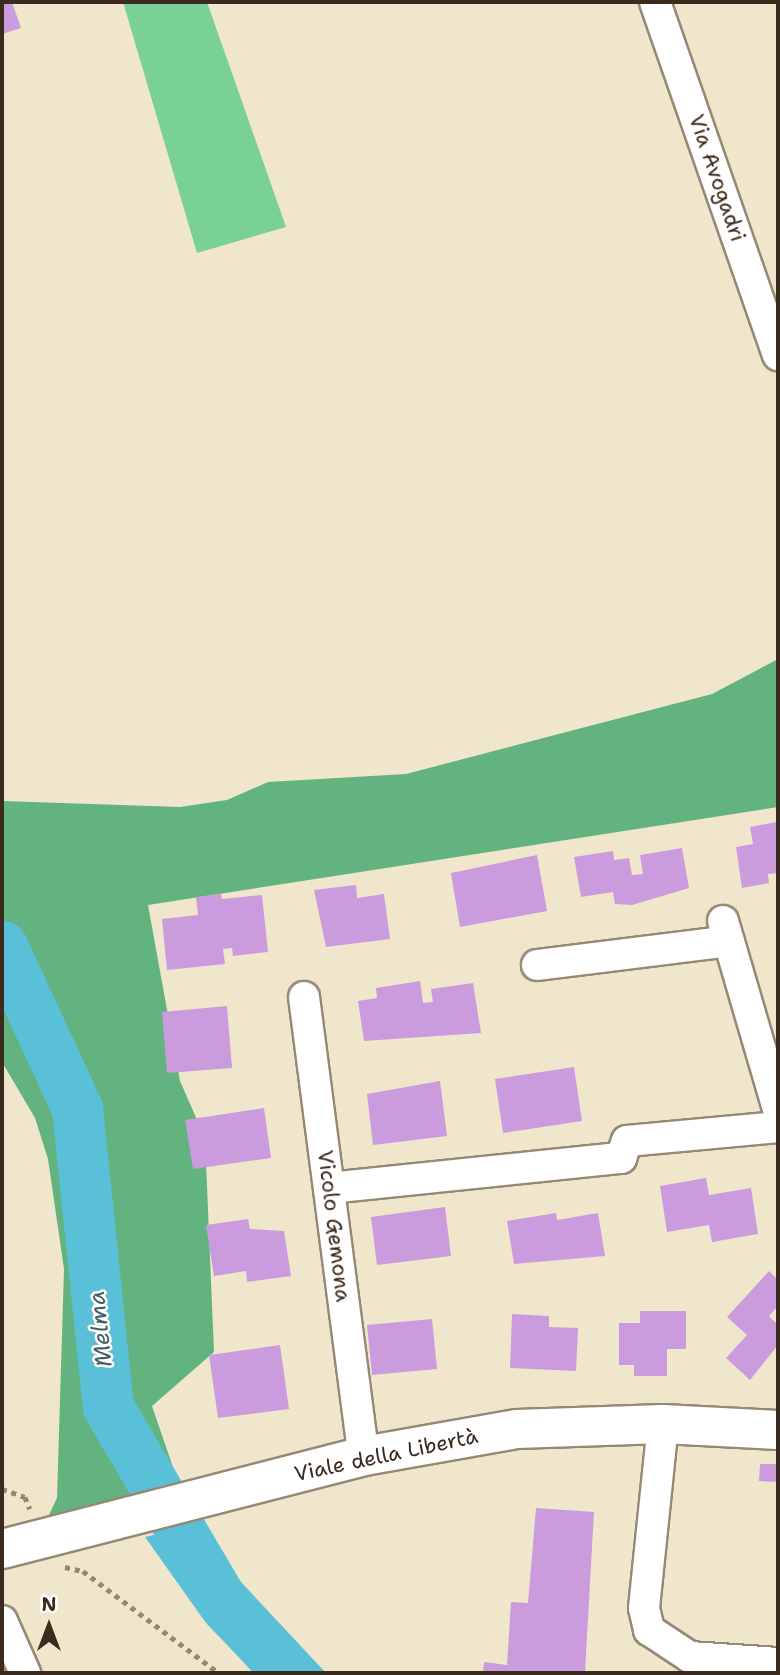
<!DOCTYPE html>
<html>
<head>
<meta charset="utf-8">
<style>
  body { margin:0 }
  #map { position:relative; width:780px; height:1675px; overflow:hidden; background:#f0e6cc; font-family:"Shantell Sans",sans-serif }
  div>[style] { position:absolute }
  .green>* { inset:0; background:#79d196 }
  .forest>* { inset:0; background:#62b37f }
  .water>* { inset:0; background:#5ac0d8 }
  .river>* { height:51px; margin:-25.5px; padding:0 25.5px; transform-origin:25.5px; border-radius:25.5px; background:#5ac0d8 }
  .building>* { inset:0; background:#ca9cde }
  .path>* { height:4.5px; margin-top:-2.25px; transform-origin:0; background:repeating-linear-gradient(90deg,#968875 0 5px,transparent 0 10px) }
  .roads { filter:drop-shadow(2px 0 #968875) drop-shadow(-2px 0 #968875) drop-shadow(0 2px #968875) drop-shadow(0 -2px #968875) }
  .street>* { height:30px; margin:-15px; padding:0 15px; transform-origin:15px; border-radius:15px; background:#fff }
  .secondary>* { height:38px; margin:-19px; padding:0 19px; transform-origin:19px; border-radius:19px; background:#fff }
  span { translate:-50% -50%; white-space:nowrap; text-align:center; line-height:1.15; -webkit-text-stroke:5px #fff; paint-order:stroke }
  .street-label { font-size:21px; color:#3b2a1e }
  .water-label { font-size:23px; color:#465e5f; font-style:italic }
  .frame { position:absolute; inset:0; border:4px solid #3b2a1e; pointer-events:none }
  .north { position:absolute; left:14px; top:1591px; width:70px; height:70px; -webkit-text-stroke:5px #fff; paint-order:stroke; rotate:0deg; font-size:19px; font-weight:700; line-height:28px; text-align:center; color:#3b2a1e }
  .north::after { content:''; display:block; margin:auto; width:24px; height:32px; background:#3b2a1e; clip-path:polygon(50% 0,100% 100%,50% 72%,0 100%) }
</style>
</head>
<body>
<div id="map">
  <div class="green">
    <i style="clip-path:polygon(123px 2px,207px 2px,286px 227px,197px 253px)"></i>
  </div>
  <div class="forest">
    <i style="clip-path:polygon(778px 659px,778px 807px,148px 905px,180px 1081px,205px 1138px,214px 1352px,152px 1406px,179px 1485px,48px 1517px,57px 1498px,64px 1269px,48px 1159px,35px 1118px,2px 1062px,2px 801px,180px 807px,227px 800px,268px 782px,406px 774px,712px 694px)"></i>
  </div>
  <div class="water">
    <i style="clip-path:polygon(198px 1524px,213px 1552px,326px 1673px,254px 1673px,206px 1623px,145px 1537px)"></i>
  </div>
  <div class="river">
    <i style="left:2px;top:946px;width:179px;rotate:65.2deg"></i>
    <i style="left:77px;top:1108px;width:301px;rotate:84.1deg"></i>
    <i style="left:108px;top:1407px;width:226px;rotate:59.5deg"></i>
    <i style="left:223px;top:1602px;width:96px;rotate:47.5deg"></i>
  </div>
  <div class="building">
    <i style="clip-path:polygon(2px 2px,12px 2px,21px 28px,2px 34px)"></i>
    <i style="clip-path:polygon(776px 822px,778px 873px,768px 874px,769px 883px,742px 888px,736px 847px,753px 844px,750px 827px)"></i>
    <i style="clip-path:polygon(682px 848px,689px 888px,632px 905px,615px 904px,613px 892px,581px 897px,574px 857px,613px 851px,614px 860px,629px 858px,632px 875px,643px 874px,640px 855px)"></i>
    <i style="clip-path:polygon(537px 855px,547px 911px,460px 927px,451px 873px)"></i>
    <i style="clip-path:polygon(356px 885px,357px 898px,384px 894px,390px 939px,326px 947px,314px 890px)"></i>
    <i style="clip-path:polygon(221px 894px,222px 899px,262px 895px,268px 952px,233px 956px,232px 948px,223px 949px,225px 964px,167px 970px,162px 919px,198px 915px,196px 897px)"></i>
    <i style="clip-path:polygon(420px 981px,423px 1003px,433px 1002px,431px 989px,473px 983px,481px 1033px,364px 1041px,358px 1001px,377px 998px,376px 988px)"></i>
    <i style="clip-path:polygon(227px 1006px,232px 1068px,167px 1073px,162px 1012px)"></i>
    <i style="clip-path:polygon(574px 1067px,582px 1121px,503px 1133px,495px 1079px)"></i>
    <i style="clip-path:polygon(440px 1081px,447px 1136px,373px 1145px,367px 1094px)"></i>
    <i style="clip-path:polygon(264px 1108px,271px 1158px,193px 1169px,185px 1120px)"></i>
    <i style="clip-path:polygon(706px 1178px,709px 1195px,751px 1188px,758px 1234px,712px 1242px,709px 1225px,667px 1232px,660px 1186px)"></i>
    <i style="clip-path:polygon(445px 1207px,451px 1256px,377px 1265px,371px 1217px)"></i>
    <i style="clip-path:polygon(556px 1213px,557px 1220px,598px 1213px,605px 1256px,514px 1264px,507px 1221px)"></i>
    <i style="clip-path:polygon(248px 1219px,250px 1229px,284px 1231px,291px 1276px,247px 1282px,246px 1271px,214px 1276px,206px 1225px)"></i>
    <i style="clip-path:polygon(769px 1271px,778px 1280px,778px 1306px,769px 1316px,778px 1325px,778px 1345px,750px 1380px,726px 1358px,747px 1335px,727px 1317px)"></i>
    <i style="clip-path:polygon(640px 1311px,686px 1311px,686px 1349px,667px 1349px,667px 1376px,634px 1376px,634px 1365px,619px 1365px,619px 1323px,640px 1323px)"></i>
    <i style="clip-path:polygon(512px 1314px,549px 1316px,549px 1327px,578px 1328px,576px 1371px,510px 1368px)"></i>
    <i style="clip-path:polygon(432px 1319px,437px 1369px,372px 1375px,367px 1325px)"></i>
    <i style="clip-path:polygon(280px 1345px,289px 1409px,218px 1418px,209px 1355px)"></i>
    <i style="clip-path:polygon(760px 1464px,778px 1464px,778px 1482px,759px 1481px)"></i>
    <i style="clip-path:polygon(536px 1508px,594px 1512px,585px 1672px,483px 1673px,484px 1662px,507px 1665px,511px 1602px,528px 1603px)"></i>
  </div>
  <div class="path">
    <i style="left:2px;top:1489px;width:24px;rotate:19deg"></i>
    <i style="left:25px;top:1497px;width:13px;rotate:67deg"></i>
    <i style="left:65px;top:1567px;width:18px;rotate:13deg"></i>
    <i style="left:83px;top:1571px;width:170px;rotate:36.9deg"></i>
  </div>
  <div class="roads">
    <div class="street">
      <i style="left:655px;top:2px;width:374px;rotate:70.8deg"></i>
      <i style="left:723px;top:921px;width:196px;rotate:73.7deg"></i>
      <i style="left:537px;top:965px;width:193px;rotate:-7.1deg"></i>
      <i style="left:304px;top:997px;width:463px;rotate:82.6deg"></i>
      <i style="left:329px;top:1188px;width:294px;rotate:-5.9deg"></i>
      <i style="left:621px;top:1158px;width:18px;rotate:-71deg"></i>
      <i style="left:627px;top:1141px;width:152px;rotate:-5.3deg"></i>
      <i style="left:663px;top:1424px;width:185px;rotate:95.9deg"></i>
      <i style="left:644px;top:1608px;width:23px;rotate:77deg"></i>
      <i style="left:649px;top:1630px;width:49px;rotate:33.4deg"></i>
      <i style="left:690px;top:1657px;width:88px;rotate:3.9deg"></i>
      <i style="left:2px;top:1621px;width:57px;rotate:66.1deg"></i>
    </div>
    <div class="secondary">
      <i style="left:2px;top:1549px;width:374px;rotate:-14.4deg"></i>
      <i style="left:364px;top:1456px;width:155px;rotate:-10deg"></i>
      <i style="left:517px;top:1429px;width:146px;rotate:-2deg"></i>
      <i style="left:663px;top:1424px;width:115px;rotate:3deg"></i>
    </div>
  </div>
  <div class="street-label">
    <span style="left:717px;top:178px;rotate:71deg">Via Avogadri</span>
    <span style="left:334px;top:1226px;rotate:83deg">Vicolo Gemona</span>
    <span style="left:386px;top:1455px;rotate:-12deg">Viale della Libertà</span>
  </div>
  <div class="water-label">
    <span style="left:100px;top:1329px;rotate:-96deg">Melma</span>
  </div>
  <div class="frame"></div>
  <div class="north">N</div>
</div>
</body>
</html>
